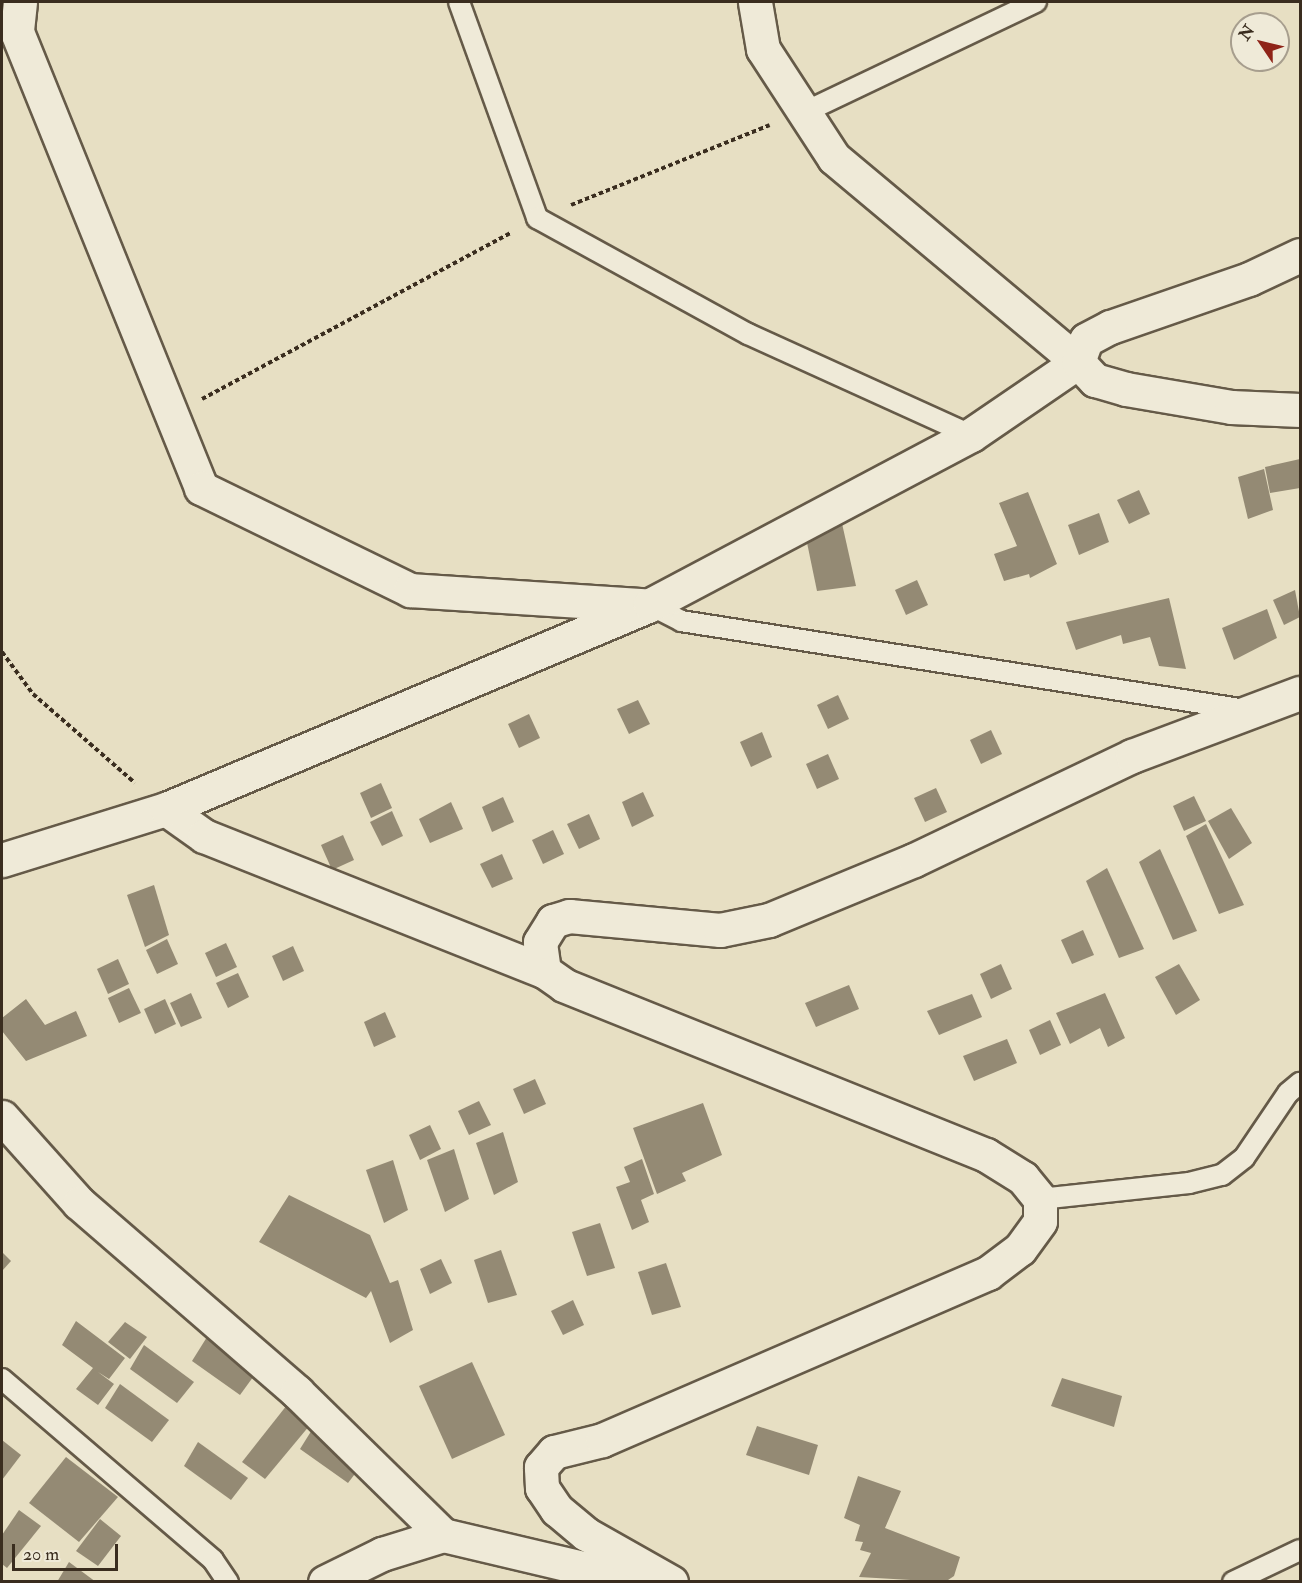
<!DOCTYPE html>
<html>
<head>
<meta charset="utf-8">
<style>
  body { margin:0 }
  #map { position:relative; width:1302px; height:1583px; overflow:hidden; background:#e7dfc3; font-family:"IM FELL Double Pica",serif }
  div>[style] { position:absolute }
  .building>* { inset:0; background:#948a74 }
  .path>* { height:4px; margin-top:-2px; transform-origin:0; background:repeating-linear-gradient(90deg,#3a2d1f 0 4.5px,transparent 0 7.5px) }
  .roads { filter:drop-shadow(2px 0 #655a48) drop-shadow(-2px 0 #655a48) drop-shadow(0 2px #655a48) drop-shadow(0 -2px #655a48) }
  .lane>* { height:20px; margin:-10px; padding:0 10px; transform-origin:10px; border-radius:10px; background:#efead8 }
  .street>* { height:33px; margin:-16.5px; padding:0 16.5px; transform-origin:16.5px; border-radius:16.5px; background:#efead8 }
  .secondary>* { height:33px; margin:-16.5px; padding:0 16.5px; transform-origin:16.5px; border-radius:16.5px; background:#efead8 }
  span { translate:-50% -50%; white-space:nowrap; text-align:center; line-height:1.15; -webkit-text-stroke:6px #efead8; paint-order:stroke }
  .frame { position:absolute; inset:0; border:3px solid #3a2d1f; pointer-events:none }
  .north { position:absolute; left:1230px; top:12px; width:60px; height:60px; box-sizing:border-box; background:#efead8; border:2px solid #a79e8e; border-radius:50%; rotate:305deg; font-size:16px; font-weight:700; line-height:24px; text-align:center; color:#3a2d1f }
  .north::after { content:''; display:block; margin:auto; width:21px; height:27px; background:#8f2418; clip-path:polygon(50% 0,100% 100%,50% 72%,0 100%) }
  .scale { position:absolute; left:12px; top:1544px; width:106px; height:27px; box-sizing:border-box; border:3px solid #3a2d1f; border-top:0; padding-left:8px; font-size:18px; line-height:21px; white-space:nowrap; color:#3a2d1f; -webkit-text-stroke:4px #efead8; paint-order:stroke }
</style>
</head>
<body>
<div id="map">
  <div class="building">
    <i style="clip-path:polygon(1300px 459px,1300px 488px,1270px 493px,1265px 467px)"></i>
    <i style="clip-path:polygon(1264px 469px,1273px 510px,1248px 519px,1238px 477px)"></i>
    <i style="clip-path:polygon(1139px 490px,1150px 514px,1129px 524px,1117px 500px)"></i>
    <i style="clip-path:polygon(1028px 492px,1057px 564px,1030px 578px,1029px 574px,1004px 581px,994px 554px,1017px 546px,999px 503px)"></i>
    <i style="clip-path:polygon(1099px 513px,1109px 542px,1079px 555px,1068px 525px)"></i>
    <i style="clip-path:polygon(841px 519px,856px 586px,817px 591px,805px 533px)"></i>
    <i style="clip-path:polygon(917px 580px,928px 605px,906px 615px,895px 590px)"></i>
    <i style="clip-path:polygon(1295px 590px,1300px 617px,1284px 625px,1273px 600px)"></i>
    <i style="clip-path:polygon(1169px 598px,1186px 669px,1159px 666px,1150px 637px,1123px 644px,1121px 635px,1076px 650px,1066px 622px)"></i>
    <i style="clip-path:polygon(1267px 609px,1277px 638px,1234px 660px,1222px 628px)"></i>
    <i style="clip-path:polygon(838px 695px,849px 719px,828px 729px,817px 705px)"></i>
    <i style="clip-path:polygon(638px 700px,650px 724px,629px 734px,617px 709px)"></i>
    <i style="clip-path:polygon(529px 714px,540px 738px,519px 748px,508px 724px)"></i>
    <i style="clip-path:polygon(991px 730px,1002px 754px,981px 764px,970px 740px)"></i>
    <i style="clip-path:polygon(762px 732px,772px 757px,751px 767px,740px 742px)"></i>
    <i style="clip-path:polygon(828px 754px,839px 779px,817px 789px,806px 764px)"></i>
    <i style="clip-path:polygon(381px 783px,392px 808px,371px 818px,360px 793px)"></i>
    <i style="clip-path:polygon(936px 788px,947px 812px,925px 822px,914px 798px)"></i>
    <i style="clip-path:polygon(643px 792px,654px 816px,632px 827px,622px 802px)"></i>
    <i style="clip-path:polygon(1194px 796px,1206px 821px,1184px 831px,1173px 806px)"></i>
    <i style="clip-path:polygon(503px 797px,514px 822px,492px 832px,482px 807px)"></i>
    <i style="clip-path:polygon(451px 802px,463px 829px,430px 843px,419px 819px)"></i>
    <i style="clip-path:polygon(1231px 808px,1252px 843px,1229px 859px,1208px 821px)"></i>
    <i style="clip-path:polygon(392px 811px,403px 836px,382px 846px,370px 822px)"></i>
    <i style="clip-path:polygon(589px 814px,600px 839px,579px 849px,567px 824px)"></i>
    <i style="clip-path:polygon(1206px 824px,1244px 905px,1219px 914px,1186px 836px)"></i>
    <i style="clip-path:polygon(553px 830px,564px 854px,543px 864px,532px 840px)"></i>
    <i style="clip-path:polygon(343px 835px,354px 860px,332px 870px,321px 845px)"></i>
    <i style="clip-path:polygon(1160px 849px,1197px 931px,1173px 940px,1139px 862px)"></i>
    <i style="clip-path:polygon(502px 854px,513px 879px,492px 888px,480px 864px)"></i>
    <i style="clip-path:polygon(1107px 868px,1144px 949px,1119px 958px,1086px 881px)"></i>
    <i style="clip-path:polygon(154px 885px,169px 935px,145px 947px,127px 895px)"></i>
    <i style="clip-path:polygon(1083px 930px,1094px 955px,1072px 964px,1061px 940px)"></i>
    <i style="clip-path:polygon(167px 939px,178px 964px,157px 974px,146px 950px)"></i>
    <i style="clip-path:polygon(226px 943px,237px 967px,216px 977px,205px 953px)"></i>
    <i style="clip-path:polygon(293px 946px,304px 971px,283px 981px,272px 956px)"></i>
    <i style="clip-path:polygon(118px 959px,129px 984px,108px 994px,97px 969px)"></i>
    <i style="clip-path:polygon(1001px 964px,1012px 989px,991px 999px,980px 974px)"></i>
    <i style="clip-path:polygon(1179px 964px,1200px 1000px,1176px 1015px,1155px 977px)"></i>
    <i style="clip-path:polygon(238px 973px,249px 997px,228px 1008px,216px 983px)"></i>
    <i style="clip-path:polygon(849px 985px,859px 1009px,816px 1027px,805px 1003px)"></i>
    <i style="clip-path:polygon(129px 988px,141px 1013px,119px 1023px,108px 998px)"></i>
    <i style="clip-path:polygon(191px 993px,202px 1018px,181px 1027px,170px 1003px)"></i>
    <i style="clip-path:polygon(1105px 993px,1125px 1038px,1108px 1047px,1100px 1028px,1070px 1044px,1056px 1013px)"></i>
    <i style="clip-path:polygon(972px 994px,982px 1017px,939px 1035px,927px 1011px)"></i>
    <i style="clip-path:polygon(26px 999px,45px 1025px,76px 1011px,87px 1036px,26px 1061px,2px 1031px,2px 1018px)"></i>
    <i style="clip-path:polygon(165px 999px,176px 1024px,155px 1034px,144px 1009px)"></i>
    <i style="clip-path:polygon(385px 1012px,396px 1037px,374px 1047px,364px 1022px)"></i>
    <i style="clip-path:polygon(1050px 1020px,1061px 1045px,1040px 1055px,1029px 1030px)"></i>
    <i style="clip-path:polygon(1007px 1039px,1017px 1063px,974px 1081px,963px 1056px)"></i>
    <i style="clip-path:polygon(535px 1079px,546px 1104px,524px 1114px,513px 1089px)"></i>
    <i style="clip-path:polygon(479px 1101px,491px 1125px,469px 1135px,458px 1111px)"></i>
    <i style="clip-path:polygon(703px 1103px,722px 1155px,682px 1173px,686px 1181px,657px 1194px,633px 1128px)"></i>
    <i style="clip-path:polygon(430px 1125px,441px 1149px,420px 1160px,409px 1135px)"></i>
    <i style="clip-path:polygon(503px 1132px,518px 1182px,494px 1195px,476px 1143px)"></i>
    <i style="clip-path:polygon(454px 1149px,469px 1199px,445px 1212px,427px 1160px)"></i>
    <i style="clip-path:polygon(642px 1159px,654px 1194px,641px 1200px,649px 1222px,632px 1230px,616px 1187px,630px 1182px,624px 1167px)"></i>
    <i style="clip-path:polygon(393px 1160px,408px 1210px,384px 1223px,366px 1170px)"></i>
    <i style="clip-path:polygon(289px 1195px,370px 1235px,390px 1283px,398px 1280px,413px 1330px,390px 1343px,371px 1291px,366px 1298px,259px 1242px)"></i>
    <i style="clip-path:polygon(600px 1223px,615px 1268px,587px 1276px,572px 1232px)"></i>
    <i style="clip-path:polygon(501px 1250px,517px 1295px,488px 1303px,474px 1260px)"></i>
    <i style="clip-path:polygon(2px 1252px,11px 1261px,2px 1271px)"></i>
    <i style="clip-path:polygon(441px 1259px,452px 1283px,430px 1294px,420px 1269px)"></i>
    <i style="clip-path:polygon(666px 1263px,681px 1307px,652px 1315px,638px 1272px)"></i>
    <i style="clip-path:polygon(573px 1300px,584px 1325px,563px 1335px,551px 1311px)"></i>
    <i style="clip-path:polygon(76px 1321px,125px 1358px,109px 1379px,98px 1372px,114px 1384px,98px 1405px,76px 1389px,93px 1368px,62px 1345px)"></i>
    <i style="clip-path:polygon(125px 1322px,147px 1337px,130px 1359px,108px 1342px)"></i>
    <i style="clip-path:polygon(207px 1337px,256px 1373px,240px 1395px,192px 1361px)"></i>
    <i style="clip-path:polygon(144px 1345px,194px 1382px,177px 1403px,130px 1369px)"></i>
    <i style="clip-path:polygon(472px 1362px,505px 1435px,452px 1459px,419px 1386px)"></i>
    <i style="clip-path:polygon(1062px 1378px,1122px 1396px,1114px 1427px,1051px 1406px)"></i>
    <i style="clip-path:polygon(120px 1384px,169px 1420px,152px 1442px,105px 1408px)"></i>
    <i style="clip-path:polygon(287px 1405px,310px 1425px,265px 1479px,242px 1462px)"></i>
    <i style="clip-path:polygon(315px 1425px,364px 1462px,348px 1483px,300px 1449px)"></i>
    <i style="clip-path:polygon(757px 1426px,818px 1445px,809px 1475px,746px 1455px)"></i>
    <i style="clip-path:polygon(2px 1440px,21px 1455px,2px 1480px)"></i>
    <i style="clip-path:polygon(198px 1442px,248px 1478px,231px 1500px,184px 1466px)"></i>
    <i style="clip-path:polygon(66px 1457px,118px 1497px,79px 1542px,29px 1503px)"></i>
    <i style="clip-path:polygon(858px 1476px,901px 1491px,885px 1528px,960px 1557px,954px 1576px,945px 1582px,859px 1577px,871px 1553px,860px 1550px,863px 1542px,855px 1541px,860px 1525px,844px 1518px)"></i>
    <i style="clip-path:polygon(19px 1510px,41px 1526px,7px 1568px,2px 1564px,2px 1535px)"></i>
    <i style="clip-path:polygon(100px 1519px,121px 1536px,98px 1566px,76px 1551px)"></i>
    <i style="clip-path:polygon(69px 1562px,96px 1582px,57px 1582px)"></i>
  </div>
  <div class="path">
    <i style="left:571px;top:205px;width:214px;rotate:-21.9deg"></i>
    <i style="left:202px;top:399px;width:352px;rotate:-28.3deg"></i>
    <i style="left:2px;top:652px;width:52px;rotate:53.6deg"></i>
    <i style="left:33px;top:694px;width:135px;rotate:41.1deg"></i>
  </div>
  <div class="roads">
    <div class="lane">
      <i style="left:459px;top:2px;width:230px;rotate:70.1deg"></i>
      <i style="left:537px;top:218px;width:241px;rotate:28.8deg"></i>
      <i style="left:748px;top:334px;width:245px;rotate:24.4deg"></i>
      <i style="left:805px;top:112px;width:256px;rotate:-25.5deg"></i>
      <i style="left:650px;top:605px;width:35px;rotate:27deg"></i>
      <i style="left:681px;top:621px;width:572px;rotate:8.95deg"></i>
      <i style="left:1040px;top:1199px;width:150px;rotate:-6.1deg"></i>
      <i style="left:1189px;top:1183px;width:34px;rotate:-14deg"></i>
      <i style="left:1222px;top:1175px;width:28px;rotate:-38deg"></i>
      <i style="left:1244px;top:1158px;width:78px;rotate:-55.9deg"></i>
      <i style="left:1288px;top:1093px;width:16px;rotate:-40deg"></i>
      <i style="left:2px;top:1379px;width:278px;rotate:40.6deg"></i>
      <i style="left:213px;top:1560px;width:27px;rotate:56deg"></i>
      <i style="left:1233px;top:1582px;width:74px;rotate:-25.5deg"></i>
    </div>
    <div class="street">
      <i style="left:20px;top:2px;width:30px;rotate:96deg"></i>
      <i style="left:17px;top:32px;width:492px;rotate:68deg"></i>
      <i style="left:201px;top:488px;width:233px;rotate:26deg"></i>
      <i style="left:410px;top:590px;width:233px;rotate:3.7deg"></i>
      <i style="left:166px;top:809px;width:47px;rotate:35.4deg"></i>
      <i style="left:204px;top:836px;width:366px;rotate:21.7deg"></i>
      <i style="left:2px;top:860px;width:172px;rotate:-17.3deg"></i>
      <i style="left:166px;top:809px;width:525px;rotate:-22.85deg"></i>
      <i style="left:650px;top:605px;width:363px;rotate:-27.9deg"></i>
      <i style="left:971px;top:435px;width:130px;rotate:-34.3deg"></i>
      <i style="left:1078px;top:362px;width:318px;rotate:-140.1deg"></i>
      <i style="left:834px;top:158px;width:130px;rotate:-123.1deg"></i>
      <i style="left:763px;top:49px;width:48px;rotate:-99.7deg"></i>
      <i style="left:2px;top:1117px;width:115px;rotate:48.2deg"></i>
      <i style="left:79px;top:1203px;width:289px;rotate:40.9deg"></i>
      <i style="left:297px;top:1392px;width:204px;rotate:44.4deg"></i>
      <i style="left:443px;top:1535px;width:204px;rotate:13.3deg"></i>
      <i style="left:325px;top:1582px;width:64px;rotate:-26.2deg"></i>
      <i style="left:382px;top:1554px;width:64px;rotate:-17.3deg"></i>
    </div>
    <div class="secondary">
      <i style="left:1300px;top:255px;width:56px;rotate:154.8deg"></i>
      <i style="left:1249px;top:279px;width:147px;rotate:160.9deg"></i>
      <i style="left:1110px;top:327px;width:27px;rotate:152deg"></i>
      <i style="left:1086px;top:340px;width:23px;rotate:110deg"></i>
      <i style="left:1078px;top:362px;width:25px;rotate:47deg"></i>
      <i style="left:1095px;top:380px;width:32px;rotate:16deg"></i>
      <i style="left:1126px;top:389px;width:107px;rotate:9.7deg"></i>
      <i style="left:1231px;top:407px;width:69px;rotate:2.5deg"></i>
      <i style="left:671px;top:1582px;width:98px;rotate:-150.5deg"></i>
      <i style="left:586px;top:1534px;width:38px;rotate:-140deg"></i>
      <i style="left:557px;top:1510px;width:27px;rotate:-124deg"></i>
      <i style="left:542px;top:1488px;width:21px;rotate:-93deg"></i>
      <i style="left:541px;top:1467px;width:20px;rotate:-49deg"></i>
      <i style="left:554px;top:1452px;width:49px;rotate:-14deg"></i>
      <i style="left:602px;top:1440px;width:421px;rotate:-23.4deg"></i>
      <i style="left:988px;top:1273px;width:40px;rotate:-37deg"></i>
      <i style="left:1020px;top:1249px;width:34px;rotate:-54deg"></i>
      <i style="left:1040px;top:1221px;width:22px;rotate:-90deg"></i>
      <i style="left:1040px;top:1199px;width:27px;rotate:-129deg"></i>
      <i style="left:1023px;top:1178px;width:44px;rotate:-148.1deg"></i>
      <i style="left:986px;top:1155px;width:455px;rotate:-158.1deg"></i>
      <i style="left:564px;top:985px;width:24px;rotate:-145deg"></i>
      <i style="left:544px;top:971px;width:29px;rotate:-98deg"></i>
      <i style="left:540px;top:942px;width:25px;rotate:-58deg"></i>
      <i style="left:553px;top:921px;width:17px;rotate:-17deg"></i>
      <i style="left:569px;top:916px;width:152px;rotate:5.3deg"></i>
      <i style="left:720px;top:930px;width:50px;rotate:-11.5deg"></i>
      <i style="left:769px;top:920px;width:157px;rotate:-22.5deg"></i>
      <i style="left:914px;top:860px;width:242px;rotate:-25.5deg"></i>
      <i style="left:1132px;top:756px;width:179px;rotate:-20.6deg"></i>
    </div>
  </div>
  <div class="frame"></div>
  <div class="north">N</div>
  <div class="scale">20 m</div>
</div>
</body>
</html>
